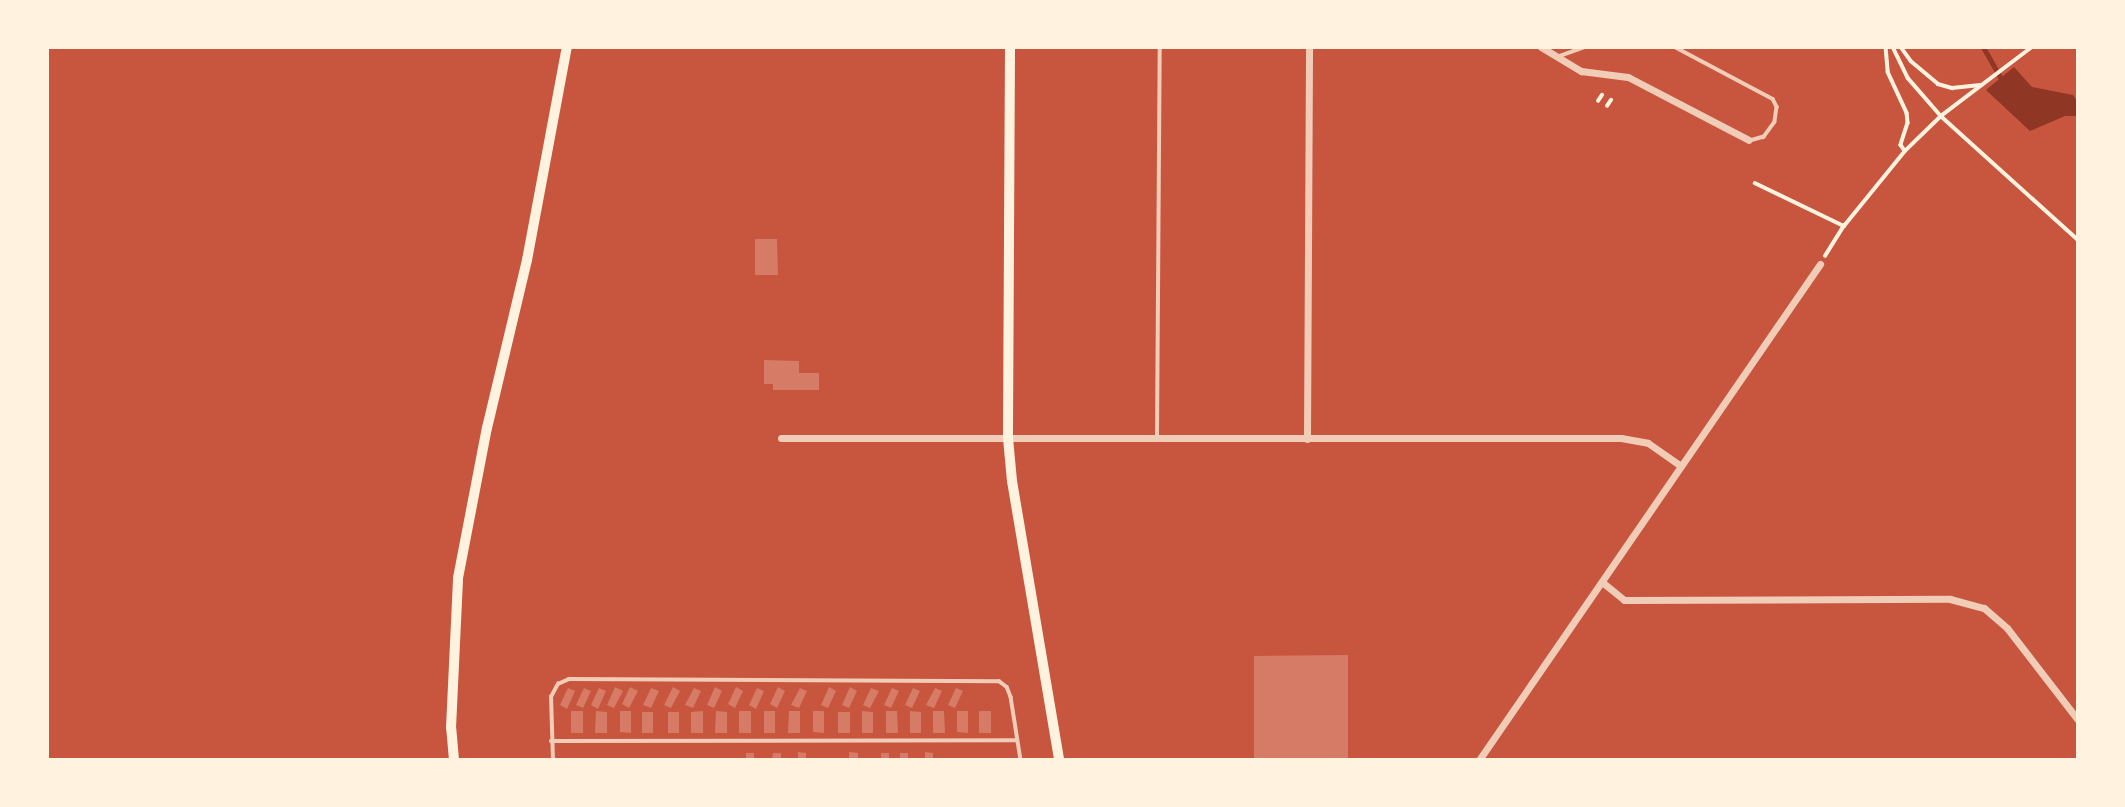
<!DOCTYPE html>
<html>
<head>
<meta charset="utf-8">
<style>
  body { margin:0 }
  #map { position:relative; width:2125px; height:807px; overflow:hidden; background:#c8553d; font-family:"IBM Plex Sans",sans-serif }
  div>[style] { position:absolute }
  .water>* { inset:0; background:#8f3625 }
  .stream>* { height:5px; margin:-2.5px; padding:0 2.5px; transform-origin:2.5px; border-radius:2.5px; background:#8f3625 }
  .building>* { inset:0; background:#d67c66 }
  .path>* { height:3.5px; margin:-1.75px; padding:0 1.75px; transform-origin:1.75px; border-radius:1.75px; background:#fff3e0 }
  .service>* { height:3.5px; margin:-1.75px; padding:0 1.75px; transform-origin:1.75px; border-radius:1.75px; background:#f1ccb7 }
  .minor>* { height:7px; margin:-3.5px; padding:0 3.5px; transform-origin:3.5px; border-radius:3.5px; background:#f1ccb7 }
  .secondary>* { height:10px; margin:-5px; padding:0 5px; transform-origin:5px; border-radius:5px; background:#fff3e0 }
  span { translate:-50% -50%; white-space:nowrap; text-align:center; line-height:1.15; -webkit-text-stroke:7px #fff3e0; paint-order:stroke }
  .frame { position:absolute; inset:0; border:49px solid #fff3e0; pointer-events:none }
</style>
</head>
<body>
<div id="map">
  <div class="water">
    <i style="clip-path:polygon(2014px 67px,2032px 87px,2073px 95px,2078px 102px,2078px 116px,2065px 116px,2030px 131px,1986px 90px)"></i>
  </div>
  <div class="stream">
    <i style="left:1983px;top:47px;width:43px;rotate:60.4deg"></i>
  </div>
  <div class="building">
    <i style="clip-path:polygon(755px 239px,777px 239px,778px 275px,755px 275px)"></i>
    <i style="clip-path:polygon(764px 360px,799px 361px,799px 373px,819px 373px,819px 390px,773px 390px,773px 384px,764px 384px)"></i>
    <i style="clip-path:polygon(1348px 655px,1348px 760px,1254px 760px,1254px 656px)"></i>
    <i style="clip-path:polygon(615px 687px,623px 691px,614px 708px,607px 705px)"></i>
    <i style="clip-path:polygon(630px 687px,638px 691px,629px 708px,622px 704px)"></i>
    <i style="clip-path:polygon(673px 687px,680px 691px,671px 708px,664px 705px)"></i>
    <i style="clip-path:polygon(715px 687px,722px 691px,714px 708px,707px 705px)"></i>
    <i style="clip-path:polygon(736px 687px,743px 691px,735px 708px,728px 704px)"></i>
    <i style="clip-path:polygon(778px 687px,785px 691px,777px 708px,770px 704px)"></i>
    <i style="clip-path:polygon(829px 687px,836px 691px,828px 708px,821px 705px)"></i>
    <i style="clip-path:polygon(850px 687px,857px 691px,849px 708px,842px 705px)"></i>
    <i style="clip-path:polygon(568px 688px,575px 691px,567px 709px,560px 705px)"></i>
    <i style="clip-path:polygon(584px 688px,591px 691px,583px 708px,576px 705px)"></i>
    <i style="clip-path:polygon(599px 688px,606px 691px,598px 709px,591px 705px)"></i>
    <i style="clip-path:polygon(651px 688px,659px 691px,651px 708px,643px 705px)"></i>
    <i style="clip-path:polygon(694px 688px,701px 691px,693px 708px,685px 705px)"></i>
    <i style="clip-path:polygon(757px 688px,764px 691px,756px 709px,749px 705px)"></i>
    <i style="clip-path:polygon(800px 688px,807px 691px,799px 708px,791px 705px)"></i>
    <i style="clip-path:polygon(871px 688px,879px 691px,870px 708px,863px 705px)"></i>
    <i style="clip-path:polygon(892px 688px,899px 691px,891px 708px,884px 705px)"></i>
    <i style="clip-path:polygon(913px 688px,920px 691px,912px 708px,905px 705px)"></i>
    <i style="clip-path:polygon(935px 688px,942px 691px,934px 708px,926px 705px)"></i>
    <i style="clip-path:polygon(956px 688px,963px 691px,955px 708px,948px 705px)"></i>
    <i style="clip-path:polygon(571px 711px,583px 711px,583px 733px,571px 733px)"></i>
    <i style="clip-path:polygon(596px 711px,607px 712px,607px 733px,595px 733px)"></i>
    <i style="clip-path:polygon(620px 711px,631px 711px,631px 733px,620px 732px)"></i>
    <i style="clip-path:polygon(703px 711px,703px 733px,691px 733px,691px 712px)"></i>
    <i style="clip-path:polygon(716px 711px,727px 712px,727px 733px,715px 733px)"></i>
    <i style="clip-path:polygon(739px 711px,751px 711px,751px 733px,739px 733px)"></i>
    <i style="clip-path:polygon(764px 711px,775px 711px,775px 733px,764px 733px)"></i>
    <i style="clip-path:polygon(789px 711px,800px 711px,800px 733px,788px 733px)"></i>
    <i style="clip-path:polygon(813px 711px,824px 711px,824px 733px,813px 732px)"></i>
    <i style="clip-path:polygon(862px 711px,873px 712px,873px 733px,862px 733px)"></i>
    <i style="clip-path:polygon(886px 711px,897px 711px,898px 733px,886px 733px)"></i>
    <i style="clip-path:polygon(910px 711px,921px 712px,921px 733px,910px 733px)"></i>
    <i style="clip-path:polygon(933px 711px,944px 711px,945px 733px,933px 733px)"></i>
    <i style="clip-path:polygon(957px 711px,968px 711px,968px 733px,957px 732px)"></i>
    <i style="clip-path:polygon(979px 711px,991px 711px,991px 733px,979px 733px)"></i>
    <i style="clip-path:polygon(642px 712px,653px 712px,653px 733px,642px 733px)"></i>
    <i style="clip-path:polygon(668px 712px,679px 712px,679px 733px,668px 733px)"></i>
    <i style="clip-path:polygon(838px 712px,850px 712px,850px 733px,838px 733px)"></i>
    <i style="clip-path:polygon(798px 752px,806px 753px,806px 760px,798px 760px)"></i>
    <i style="clip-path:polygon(849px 752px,858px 753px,858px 760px,849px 760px)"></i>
    <i style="clip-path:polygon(925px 752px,933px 753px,933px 760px,925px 760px)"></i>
    <i style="clip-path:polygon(746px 753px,754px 753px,754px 760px,746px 760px)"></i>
    <i style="clip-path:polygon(773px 753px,781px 753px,781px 760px,772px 760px)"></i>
    <i style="clip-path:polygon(881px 753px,889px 753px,889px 760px,881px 760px)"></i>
    <i style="clip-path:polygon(900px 753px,908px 753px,908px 760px,900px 760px)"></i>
  </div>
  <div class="path">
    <i style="left:1886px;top:47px;width:25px;rotate:85deg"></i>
    <i style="left:1888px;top:72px;width:45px;rotate:65.1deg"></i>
    <i style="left:1907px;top:113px;width:10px;rotate:84deg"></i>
    <i style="left:1908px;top:123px;width:23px;rotate:108deg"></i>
    <i style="left:1901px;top:145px;width:7px;rotate:56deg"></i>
    <i style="left:1893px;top:47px;width:34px;rotate:64deg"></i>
    <i style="left:1908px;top:78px;width:50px;rotate:49deg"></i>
    <i style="left:1941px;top:116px;width:185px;rotate:42.1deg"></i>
    <i style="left:1901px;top:47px;width:17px;rotate:54deg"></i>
    <i style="left:1911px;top:61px;width:35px;rotate:40deg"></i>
    <i style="left:1938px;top:84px;width:15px;rotate:16deg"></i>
    <i style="left:1952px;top:88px;width:28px;rotate:-6deg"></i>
    <i style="left:1598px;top:101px;width:7px;rotate:-56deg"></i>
    <i style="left:1607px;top:106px;width:7px;rotate:-56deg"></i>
    <i style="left:1755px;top:183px;width:99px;rotate:25.8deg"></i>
    <i style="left:1825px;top:256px;width:36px;rotate:-58deg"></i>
    <i style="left:1844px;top:226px;width:97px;rotate:-50.9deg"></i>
    <i style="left:1905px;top:151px;width:50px;rotate:-44.2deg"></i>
    <i style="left:1941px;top:116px;width:114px;rotate:-37.2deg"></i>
  </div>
  <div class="service">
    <i style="left:1675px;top:47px;width:111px;rotate:28deg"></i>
    <i style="left:1773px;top:99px;width:9px;rotate:63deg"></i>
    <i style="left:1777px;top:107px;width:15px;rotate:98deg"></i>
    <i style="left:1775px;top:122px;width:19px;rotate:126deg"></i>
    <i style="left:1764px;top:137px;width:15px;rotate:164deg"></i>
    <i style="left:1560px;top:56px;width:27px;rotate:-20deg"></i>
    <i style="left:1157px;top:436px;width:389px;rotate:-89.6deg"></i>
    <i style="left:551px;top:741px;width:466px;rotate:-0.1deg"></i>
    <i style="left:553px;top:760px;width:63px;rotate:-91.8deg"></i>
    <i style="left:551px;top:697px;width:15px;rotate:-62deg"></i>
    <i style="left:558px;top:684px;width:12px;rotate:-24deg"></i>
    <i style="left:569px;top:679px;width:430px;rotate:0.3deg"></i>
    <i style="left:999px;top:681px;width:10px;rotate:37deg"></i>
    <i style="left:1007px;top:687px;width:11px;rotate:68deg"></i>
    <i style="left:1011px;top:697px;width:64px;rotate:81deg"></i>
  </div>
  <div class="minor">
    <i style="left:1541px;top:47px;width:47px;rotate:31deg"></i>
    <i style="left:1581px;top:71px;width:47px;rotate:7.3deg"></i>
    <i style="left:1628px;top:77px;width:136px;rotate:27.5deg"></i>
    <i style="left:781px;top:438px;width:840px"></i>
    <i style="left:1621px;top:438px;width:27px;rotate:10deg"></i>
    <i style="left:1648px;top:443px;width:40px;rotate:34.9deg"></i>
    <i style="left:1307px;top:439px;width:392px;rotate:-89.7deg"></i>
    <i style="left:1602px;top:582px;width:28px;rotate:39deg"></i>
    <i style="left:1624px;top:600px;width:326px;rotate:-0.2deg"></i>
    <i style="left:1950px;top:599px;width:35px;rotate:15deg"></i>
    <i style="left:1984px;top:608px;width:30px;rotate:41deg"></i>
    <i style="left:2007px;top:628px;width:116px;rotate:52.3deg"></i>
    <i style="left:1479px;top:760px;width:602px;rotate:-55.49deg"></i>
  </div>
  <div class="secondary">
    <i style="left:1010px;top:47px;width:391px;rotate:90.3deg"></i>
    <i style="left:1008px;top:438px;width:43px;rotate:84.7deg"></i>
    <i style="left:1012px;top:481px;width:283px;rotate:80.4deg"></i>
    <i style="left:454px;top:760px;width:32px;rotate:-95deg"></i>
    <i style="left:451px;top:728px;width:150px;rotate:-87.3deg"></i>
    <i style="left:458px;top:578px;width:153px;rotate:-79.1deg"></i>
    <i style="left:487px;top:428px;width:173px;rotate:-76.6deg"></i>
    <i style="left:527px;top:260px;width:217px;rotate:-79.4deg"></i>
  </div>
  <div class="frame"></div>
</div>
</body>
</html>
